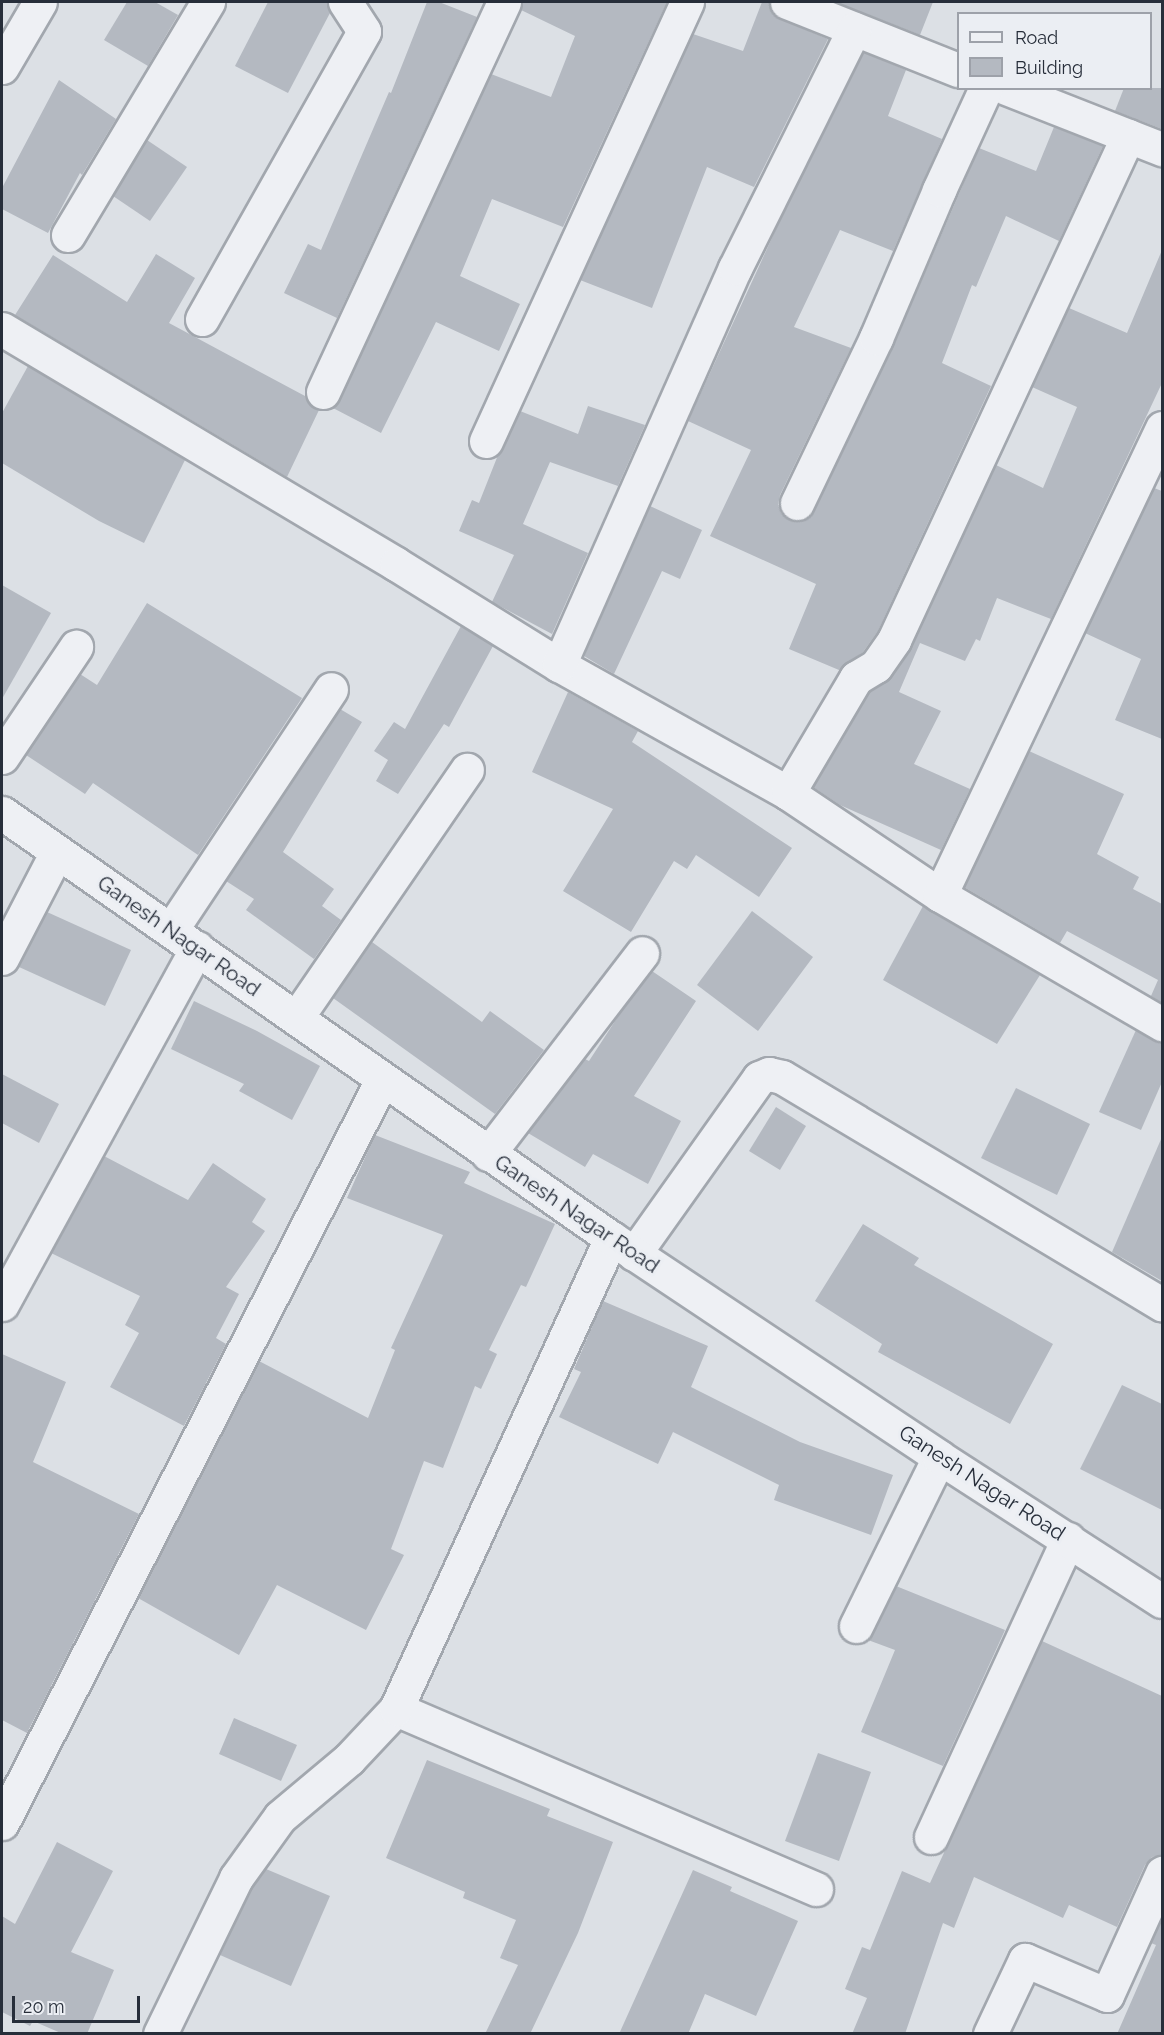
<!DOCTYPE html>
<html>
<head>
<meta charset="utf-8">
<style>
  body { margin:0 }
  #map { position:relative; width:1164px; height:2035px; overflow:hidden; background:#dce0e5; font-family:Raleway,sans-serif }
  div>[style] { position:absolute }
  .building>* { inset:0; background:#b4b9c1 }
  .roads { filter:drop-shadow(2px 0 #a2a7ae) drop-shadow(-2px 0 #a2a7ae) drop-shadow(0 2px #a2a7ae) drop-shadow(0 -2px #a2a7ae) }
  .minor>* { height:33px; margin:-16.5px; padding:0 16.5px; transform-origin:16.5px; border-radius:16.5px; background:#eef0f4 }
  .tertiary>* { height:33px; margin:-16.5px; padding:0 16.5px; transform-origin:16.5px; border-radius:16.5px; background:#eef0f4 }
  span { translate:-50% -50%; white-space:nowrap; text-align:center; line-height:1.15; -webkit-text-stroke:6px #ebeef3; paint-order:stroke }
  .street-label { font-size:21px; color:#272e3a }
  .frame { position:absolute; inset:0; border:3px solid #272e3a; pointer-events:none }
  .legend { position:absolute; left:957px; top:12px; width:195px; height:78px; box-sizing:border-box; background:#ebeef3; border:2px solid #9da1a9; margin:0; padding:8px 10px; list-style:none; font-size:18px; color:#272e3a }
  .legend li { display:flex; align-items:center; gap:12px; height:30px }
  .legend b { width:30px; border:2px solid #9da1a9 }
  .scale { position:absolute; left:12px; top:1996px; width:128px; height:27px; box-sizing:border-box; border:3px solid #272e3a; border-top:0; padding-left:8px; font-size:18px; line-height:21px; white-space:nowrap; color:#272e3a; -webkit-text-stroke:4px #ebeef3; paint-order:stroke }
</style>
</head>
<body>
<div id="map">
  <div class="building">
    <i style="clip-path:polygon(127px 2px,155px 2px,178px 15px,148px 66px,104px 40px)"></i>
    <i style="clip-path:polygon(268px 2px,327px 2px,330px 13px,288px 93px,235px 66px)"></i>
    <i style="clip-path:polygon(427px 2px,439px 2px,477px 17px,337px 318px,284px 293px,308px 244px,321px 250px,389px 92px,391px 93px)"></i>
    <i style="clip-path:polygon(523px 2px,667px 2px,563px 227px,492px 199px,460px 276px,520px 304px,499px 351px,436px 322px,381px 433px,333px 408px,340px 400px,491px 74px,551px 97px,575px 36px,521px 10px)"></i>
    <i style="clip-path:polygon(762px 2px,769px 2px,772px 13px,780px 19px,828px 39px,754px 187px,707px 167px,652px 308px,580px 280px,693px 34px,743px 51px)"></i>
    <i style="clip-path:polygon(836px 2px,933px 2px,920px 35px)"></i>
    <i style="clip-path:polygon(863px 52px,906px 70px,888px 116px,942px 139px,893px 251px,840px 230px,794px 327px,851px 348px,780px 495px,778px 504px,781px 513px,789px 520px,799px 522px,807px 519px,814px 511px,893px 346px,979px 148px,1036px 171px,1054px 127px,1103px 146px,1059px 241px,1006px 216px,976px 287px,972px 285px,942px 363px,991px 386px,878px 631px,863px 652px,839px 670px,789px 649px,816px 584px,710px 536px,751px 450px,688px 421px,783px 214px)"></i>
    <i style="clip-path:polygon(59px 80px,116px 119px,82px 175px,80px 173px,48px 233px,2px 209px,2px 188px)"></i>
    <i style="clip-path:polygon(1124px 88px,1162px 88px,1162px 129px,1115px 111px)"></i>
    <i style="clip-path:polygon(147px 140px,187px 167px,150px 221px,113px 196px)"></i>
    <i style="clip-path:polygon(1162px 250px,1162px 383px,1051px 619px,997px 598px,980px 641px,976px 639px,965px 661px,920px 643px,899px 692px,941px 711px,914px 764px,970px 789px,941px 850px,840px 805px,813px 787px,870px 692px,891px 677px,911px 648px,996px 465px,1043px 488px,1077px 407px,1032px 387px,1069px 308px,1127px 333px)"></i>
    <i style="clip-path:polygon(156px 254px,195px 278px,169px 323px,305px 396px,308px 403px,319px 410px,287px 477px,15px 315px,53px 255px,127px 302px)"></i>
    <i style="clip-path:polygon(28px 366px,185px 460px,144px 543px,99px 521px,2px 463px,2px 413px)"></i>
    <i style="clip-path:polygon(588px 406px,645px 425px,618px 486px,550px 462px,523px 524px,588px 553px,552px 634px,492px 602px,514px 555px,459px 531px,472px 500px,479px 503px,498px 455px,520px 411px,578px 434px)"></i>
    <i style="clip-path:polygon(1154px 488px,1162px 491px,1162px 739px,1115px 720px,1141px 659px,1085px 633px)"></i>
    <i style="clip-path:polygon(650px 506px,702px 530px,680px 579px,662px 571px,614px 674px,584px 656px)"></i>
    <i style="clip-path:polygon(2px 585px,51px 613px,2px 699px)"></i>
    <i style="clip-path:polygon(147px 603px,302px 698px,198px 855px,93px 783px,85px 794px,26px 755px,80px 674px,97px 685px)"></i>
    <i style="clip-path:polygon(461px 626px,493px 646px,449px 727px,444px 724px,398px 794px,376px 781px,388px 760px,374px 751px,394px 722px,405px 729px)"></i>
    <i style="clip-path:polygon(568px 692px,638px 731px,632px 742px,792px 848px,759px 897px,696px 855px,687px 869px,674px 861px,631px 932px,563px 891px,613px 809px,532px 772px)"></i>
    <i style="clip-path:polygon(340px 709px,362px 722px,283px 852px,334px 889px,322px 906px,341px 920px,314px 959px,246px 910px,254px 899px,226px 881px)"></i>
    <i style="clip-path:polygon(1029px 751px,1124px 794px,1097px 854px,1139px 877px,1133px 889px,1162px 904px,1162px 1003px,1151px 996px,1158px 980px,1067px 931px,1060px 943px,964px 887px)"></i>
    <i style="clip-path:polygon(923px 906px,1040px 975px,997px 1044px,883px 980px)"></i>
    <i style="clip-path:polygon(752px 911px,813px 957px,758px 1031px,697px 985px)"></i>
    <i style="clip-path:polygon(47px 912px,131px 950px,105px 1006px,19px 967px)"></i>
    <i style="clip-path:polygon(372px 942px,482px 1022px,490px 1011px,544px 1050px,495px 1114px,333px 998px)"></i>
    <i style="clip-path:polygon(652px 971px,696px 1001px,634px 1096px,681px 1121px,648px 1184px,593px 1154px,585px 1167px,528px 1133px,585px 1059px,589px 1061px,621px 1012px)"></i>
    <i style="clip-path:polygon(194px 1001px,257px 1031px,320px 1066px,292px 1120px,239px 1091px,244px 1084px,171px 1049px)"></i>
    <i style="clip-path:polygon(1136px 1030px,1162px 1043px,1162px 1082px,1141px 1130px,1099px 1112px)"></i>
    <i style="clip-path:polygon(2px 1074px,59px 1104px,39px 1143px,2px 1123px)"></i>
    <i style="clip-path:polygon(1016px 1088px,1090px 1124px,1057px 1195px,981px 1158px)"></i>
    <i style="clip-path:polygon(776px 1107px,806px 1126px,780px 1170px,749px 1151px)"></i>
    <i style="clip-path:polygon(375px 1135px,470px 1172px,464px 1183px,555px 1224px,526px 1287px,521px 1285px,489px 1350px,497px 1354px,481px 1389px,475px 1386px,443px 1468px,424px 1461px,391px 1549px,404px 1555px,366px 1630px,277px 1585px,239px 1655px,138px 1598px,259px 1361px,368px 1418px,395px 1350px,391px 1348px,443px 1235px,347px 1198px)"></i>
    <i style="clip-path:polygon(1162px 1137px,1162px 1281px,1112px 1252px)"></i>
    <i style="clip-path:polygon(104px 1156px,188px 1200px,213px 1163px,266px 1199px,252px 1222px,265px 1231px,226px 1287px,239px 1294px,216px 1338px,226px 1344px,184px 1426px,110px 1387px,139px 1333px,125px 1325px,140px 1296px,51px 1253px)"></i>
    <i style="clip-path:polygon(863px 1224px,919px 1258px,914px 1265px,1053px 1344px,1010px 1424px,878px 1352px,882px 1344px,815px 1301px)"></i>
    <i style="clip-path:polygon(603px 1301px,708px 1346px,691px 1387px,800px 1442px,893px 1475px,871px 1535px,774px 1500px,779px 1485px,673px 1432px,658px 1464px,559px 1417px,581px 1372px,574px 1369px)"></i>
    <i style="clip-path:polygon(2px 1354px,66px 1382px,33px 1462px,139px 1514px,27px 1733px,2px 1720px)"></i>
    <i style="clip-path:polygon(1122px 1385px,1162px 1404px,1162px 1510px,1080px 1469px)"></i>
    <i style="clip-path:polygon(896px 1586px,1005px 1630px,943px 1766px,861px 1732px,895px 1650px,868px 1640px)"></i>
    <i style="clip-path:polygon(1042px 1641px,1162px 1696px,1162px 1855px,1152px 1857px,1145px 1865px,1117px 1927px,1069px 1905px,1063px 1918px,974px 1877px,954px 1928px,943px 1923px,905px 2034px,852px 2034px,867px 1998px,845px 1989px,862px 1947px,870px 1950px,902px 1871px,930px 1883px)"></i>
    <i style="clip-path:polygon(234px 1718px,297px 1745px,281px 1781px,219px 1754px)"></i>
    <i style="clip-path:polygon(818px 1753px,871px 1772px,839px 1861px,785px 1841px)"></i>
    <i style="clip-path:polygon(427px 1760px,550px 1809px,547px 1816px,613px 1842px,578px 1933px,530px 2034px,485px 2034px,518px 1965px,500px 1958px,516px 1920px,463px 1898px,465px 1892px,386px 1858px)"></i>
    <i style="clip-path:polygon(57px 1842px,113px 1871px,71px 1952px,114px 1970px,87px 2034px,63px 2034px,33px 2021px,30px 2026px,2px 2012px,2px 1916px,15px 1924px)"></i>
    <i style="clip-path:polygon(266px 1869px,330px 1896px,291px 1986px,220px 1955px,252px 1888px)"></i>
    <i style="clip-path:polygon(693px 1870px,732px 1887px,730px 1891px,798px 1921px,756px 2016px,705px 1994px,688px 2034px,619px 2034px)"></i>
    <i style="clip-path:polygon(1162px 1918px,1162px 2034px,1117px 2034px,1156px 1945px,1151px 1943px)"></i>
  </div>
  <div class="roads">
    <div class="minor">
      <i style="left:787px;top:2px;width:184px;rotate:21.7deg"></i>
      <i style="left:2px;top:67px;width:75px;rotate:-59.7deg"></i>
      <i style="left:1006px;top:88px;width:168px;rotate:21.4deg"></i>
      <i style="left:68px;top:235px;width:272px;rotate:-59deg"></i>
      <i style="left:202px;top:319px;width:330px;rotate:-60.6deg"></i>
      <i style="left:364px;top:31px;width:35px;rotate:-123deg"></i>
      <i style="left:2px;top:329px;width:459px;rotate:30.8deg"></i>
      <i style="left:396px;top:564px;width:192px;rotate:31.8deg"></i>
      <i style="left:559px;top:665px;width:262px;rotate:29.2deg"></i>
      <i style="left:788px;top:793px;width:183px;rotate:33.9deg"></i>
      <i style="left:940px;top:895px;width:257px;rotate:30.2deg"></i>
      <i style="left:323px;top:392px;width:430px;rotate:-65.1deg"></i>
      <i style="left:486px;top:441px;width:483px;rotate:-65.4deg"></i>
      <i style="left:797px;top:503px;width:183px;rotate:-64.4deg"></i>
      <i style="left:876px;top:338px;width:161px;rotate:-66.9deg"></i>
      <i style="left:939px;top:190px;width:112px;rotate:-65.3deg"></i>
      <i style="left:559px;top:665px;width:434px;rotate:-66.1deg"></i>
      <i style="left:735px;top:268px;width:267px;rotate:-63.5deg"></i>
      <i style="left:2px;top:757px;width:133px;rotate:-56.1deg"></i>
      <i style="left:788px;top:793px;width:134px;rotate:-59.4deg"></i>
      <i style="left:856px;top:678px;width:23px;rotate:-31deg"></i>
      <i style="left:876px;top:666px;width:32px;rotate:-55deg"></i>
      <i style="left:894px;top:640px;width:556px;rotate:-65.1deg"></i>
      <i style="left:940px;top:895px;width:517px;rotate:-64.57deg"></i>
      <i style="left:171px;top:930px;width:289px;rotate:-56.4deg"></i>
      <i style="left:2px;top:958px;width:119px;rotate:-62.6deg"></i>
      <i style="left:297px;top:1017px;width:300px;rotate:-55.5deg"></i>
      <i style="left:488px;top:1154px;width:253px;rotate:-52.5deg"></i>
      <i style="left:634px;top:1254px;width:216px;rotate:-54.6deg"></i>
      <i style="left:759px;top:1078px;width:11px;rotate:-22deg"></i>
      <i style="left:769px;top:1074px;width:13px;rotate:13deg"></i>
      <i style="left:782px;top:1077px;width:443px;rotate:30.9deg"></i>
      <i style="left:2px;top:1304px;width:406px;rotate:-61.3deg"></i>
      <i style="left:856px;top:1626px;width:188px;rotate:-63.8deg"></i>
      <i style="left:396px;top:1709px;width:457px;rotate:23.2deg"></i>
      <i style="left:2px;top:1823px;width:835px;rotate:-62.91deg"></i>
      <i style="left:931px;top:1837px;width:328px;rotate:-65.3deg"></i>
      <i style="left:160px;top:2034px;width:174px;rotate:-64deg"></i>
      <i style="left:236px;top:1878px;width:75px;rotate:-54.2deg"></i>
      <i style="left:280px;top:1817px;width:90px;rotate:-40deg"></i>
      <i style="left:349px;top:1759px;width:69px;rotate:-46.8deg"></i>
      <i style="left:396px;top:1709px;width:518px;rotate:-65.46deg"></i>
      <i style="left:990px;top:2034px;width:82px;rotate:-64.7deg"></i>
      <i style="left:1025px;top:1960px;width:89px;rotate:23.1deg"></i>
      <i style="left:1107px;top:1995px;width:134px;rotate:-65.7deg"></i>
    </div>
    <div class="tertiary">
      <i style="left:2px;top:813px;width:743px;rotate:34.91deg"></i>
      <i style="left:611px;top:1238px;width:394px;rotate:33.7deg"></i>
      <i style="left:939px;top:1457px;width:265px;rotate:32.9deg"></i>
    </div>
  </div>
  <div class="street-label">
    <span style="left:179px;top:936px;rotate:35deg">Ganesh Nagar Road</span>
    <span style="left:577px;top:1214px;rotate:34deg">Ganesh Nagar Road</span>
    <span style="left:982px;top:1483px;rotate:33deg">Ganesh Nagar Road</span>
  </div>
  <div class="frame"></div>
  <ul class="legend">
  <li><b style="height:8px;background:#eef0f4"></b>Road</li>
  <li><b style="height:16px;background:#b4b9c1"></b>Building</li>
  </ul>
  <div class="scale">20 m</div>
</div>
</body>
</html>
